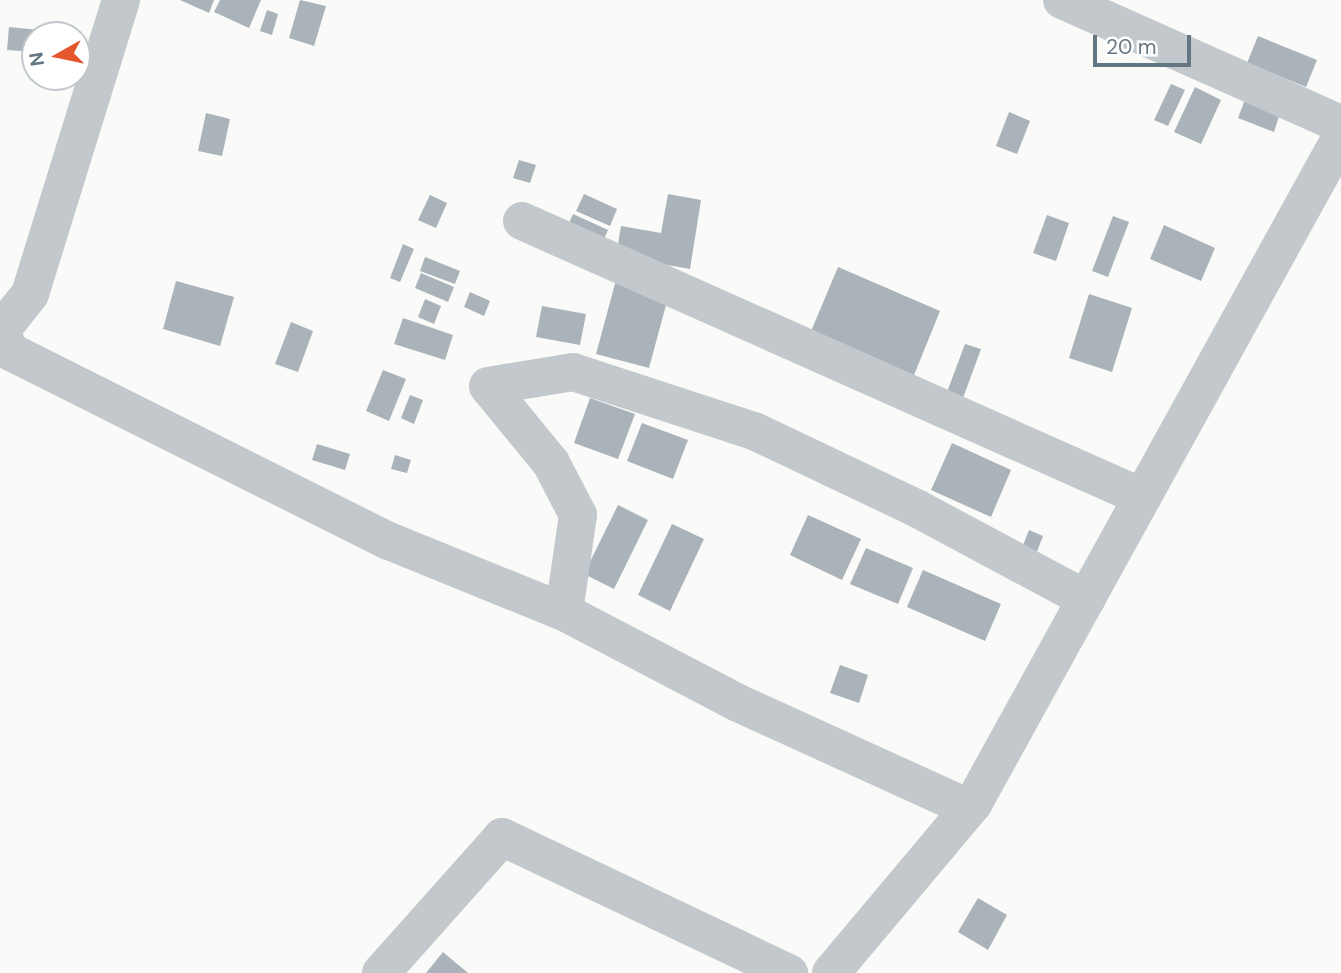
<!DOCTYPE html>
<html>
<head>
<meta charset="utf-8">
<style>
  body { margin:0 }
  #map { position:relative; width:1341px; height:973px; overflow:hidden; background:#fafaf8; font-family:"DM Sans",sans-serif }
  div>[style] { position:absolute }
  .building>* { inset:0; background:#aab3b9 }
  .minor>* { height:38px; margin:-19px; padding:0 19px; transform-origin:19px; border-radius:19px; background:#c3c8cc }
  span { translate:-50% -50%; white-space:nowrap; text-align:center; line-height:1.15; -webkit-text-stroke:7px #fff; paint-order:stroke }
  .north { position:absolute; left:21px; top:21px; width:70px; height:70px; box-sizing:border-box; background:#fff; border:2px solid #c1c8cd; border-radius:50%; rotate:261deg; font-size:19px; font-weight:700; line-height:28px; text-align:center; color:#657683 }
  .north::after { content:''; display:block; margin:auto; width:24px; height:32px; background:#e4572e; clip-path:polygon(50% 0,100% 100%,50% 72%,0 100%) }
  .scale { position:absolute; left:1093px; top:35px; width:98px; height:32px; box-sizing:border-box; border:4px solid #657683; border-top:0; padding-left:9px; font-size:21px; line-height:24px; white-space:nowrap; color:#657683; -webkit-text-stroke:5px #fff; paint-order:stroke }
</style>
</head>
<body>
<div id="map">
  <div class="building">
    <i style="clip-path:polygon(180px 0,214px 0,209px 13px)"></i>
    <i style="clip-path:polygon(220px 0,261px 0,249px 28px,214px 12px)"></i>
    <i style="clip-path:polygon(300px 0,326px 6px,314px 46px,289px 38px)"></i>
    <i style="clip-path:polygon(267px 10px,278px 14px,272px 35px,260px 31px)"></i>
    <i style="clip-path:polygon(9px 27px,39px 30px,35px 52px,7px 50px)"></i>
    <i style="clip-path:polygon(1258px 36px,1317px 60px,1306px 87px,1247px 63px)"></i>
    <i style="clip-path:polygon(1171px 84px,1185px 90px,1168px 126px,1154px 120px)"></i>
    <i style="clip-path:polygon(1195px 87px,1221px 100px,1201px 144px,1174px 132px)"></i>
    <i style="clip-path:polygon(1246px 97px,1281px 110px,1274px 132px,1238px 118px)"></i>
    <i style="clip-path:polygon(1009px 112px,1030px 121px,1017px 154px,996px 146px)"></i>
    <i style="clip-path:polygon(206px 113px,230px 119px,222px 156px,198px 151px)"></i>
    <i style="clip-path:polygon(519px 160px,536px 165px,530px 183px,513px 178px)"></i>
    <i style="clip-path:polygon(584px 194px,617px 209px,610px 226px,576px 211px)"></i>
    <i style="clip-path:polygon(668px 194px,701px 200px,690px 269px,616px 256px,621px 226px,661px 233px)"></i>
    <i style="clip-path:polygon(430px 195px,447px 203px,436px 228px,418px 220px)"></i>
    <i style="clip-path:polygon(573px 214px,608px 230px,600px 248px,565px 232px)"></i>
    <i style="clip-path:polygon(1047px 215px,1069px 223px,1056px 261px,1033px 253px)"></i>
    <i style="clip-path:polygon(1113px 216px,1129px 222px,1108px 277px,1092px 271px)"></i>
    <i style="clip-path:polygon(1164px 225px,1215px 248px,1201px 281px,1150px 259px)"></i>
    <i style="clip-path:polygon(403px 244px,414px 249px,400px 282px,390px 278px)"></i>
    <i style="clip-path:polygon(425px 257px,460px 271px,455px 284px,420px 271px)"></i>
    <i style="clip-path:polygon(838px 267px,940px 311px,912px 380px,809px 336px)"></i>
    <i style="clip-path:polygon(421px 273px,454px 287px,448px 302px,415px 288px)"></i>
    <i style="clip-path:polygon(616px 280px,669px 294px,649px 368px,596px 354px)"></i>
    <i style="clip-path:polygon(176px 281px,234px 297px,220px 346px,163px 329px)"></i>
    <i style="clip-path:polygon(470px 292px,490px 301px,484px 316px,464px 307px)"></i>
    <i style="clip-path:polygon(1089px 294px,1132px 308px,1112px 372px,1069px 358px)"></i>
    <i style="clip-path:polygon(425px 299px,441px 306px,434px 324px,418px 317px)"></i>
    <i style="clip-path:polygon(542px 306px,586px 314px,580px 345px,536px 337px)"></i>
    <i style="clip-path:polygon(403px 318px,453px 335px,445px 360px,394px 344px)"></i>
    <i style="clip-path:polygon(291px 322px,313px 331px,298px 372px,275px 364px)"></i>
    <i style="clip-path:polygon(965px 344px,981px 349px,963px 398px,947px 392px)"></i>
    <i style="clip-path:polygon(383px 370px,406px 379px,389px 421px,366px 411px)"></i>
    <i style="clip-path:polygon(410px 395px,423px 400px,414px 424px,401px 418px)"></i>
    <i style="clip-path:polygon(590px 398px,635px 414px,618px 459px,574px 443px)"></i>
    <i style="clip-path:polygon(642px 423px,688px 440px,673px 479px,627px 461px)"></i>
    <i style="clip-path:polygon(952px 443px,1011px 470px,991px 517px,931px 490px)"></i>
    <i style="clip-path:polygon(317px 444px,350px 454px,345px 470px,312px 460px)"></i>
    <i style="clip-path:polygon(395px 455px,411px 460px,407px 473px,391px 469px)"></i>
    <i style="clip-path:polygon(618px 505px,648px 520px,614px 589px,584px 574px)"></i>
    <i style="clip-path:polygon(808px 515px,861px 539px,842px 580px,790px 555px)"></i>
    <i style="clip-path:polygon(672px 524px,704px 539px,670px 611px,638px 595px)"></i>
    <i style="clip-path:polygon(1029px 530px,1043px 536px,1036px 554px,1022px 548px)"></i>
    <i style="clip-path:polygon(866px 548px,913px 568px,898px 604px,850px 584px)"></i>
    <i style="clip-path:polygon(923px 570px,1001px 604px,985px 641px,907px 607px)"></i>
    <i style="clip-path:polygon(840px 665px,868px 675px,859px 703px,830px 693px)"></i>
    <i style="clip-path:polygon(978px 898px,1007px 915px,988px 950px,958px 932px)"></i>
    <i style="clip-path:polygon(443px 952px,468px 973px,426px 973px)"></i>
  </div>
  <div class="minor">
    <i style="left:1062px;top:0;width:305px;rotate:24deg"></i>
    <i style="left:522px;top:221px;width:679px;rotate:24deg"></i>
    <i style="left:0;top:332px;width:23px;rotate:61deg"></i>
    <i style="left:11px;top:352px;width:423px;rotate:26.6deg"></i>
    <i style="left:389px;top:541px;width:189px;rotate:22.1deg"></i>
    <i style="left:564px;top:612px;width:194px;rotate:27.6deg"></i>
    <i style="left:736px;top:702px;width:256px;rotate:24.5deg"></i>
    <i style="left:0;top:332px;width:48px;rotate:-51.7deg"></i>
    <i style="left:30px;top:294px;width:308px;rotate:-72.8deg"></i>
    <i style="left:564px;top:612px;width:98px;rotate:-81.8deg"></i>
    <i style="left:578px;top:515px;width:59px;rotate:-117.4deg"></i>
    <i style="left:551px;top:463px;width:99px;rotate:-129.3deg"></i>
    <i style="left:488px;top:386px;width:86px;rotate:-9.4deg"></i>
    <i style="left:573px;top:372px;width:190px;rotate:18.1deg"></i>
    <i style="left:754px;top:431px;width:182px;rotate:25.4deg"></i>
    <i style="left:918px;top:509px;width:191px;rotate:28.2deg"></i>
    <i style="left:381px;top:973px;width:182px;rotate:-48.3deg"></i>
    <i style="left:502px;top:837px;width:318px;rotate:25.4deg"></i>
    <i style="left:831px;top:973px;width:221px;rotate:-50deg"></i>
    <i style="left:973px;top:804px;width:762px;rotate:-61.11deg"></i>
  </div>
  <div class="north">N</div>
  <div class="scale">20 m</div>
</div>
</body>
</html>
